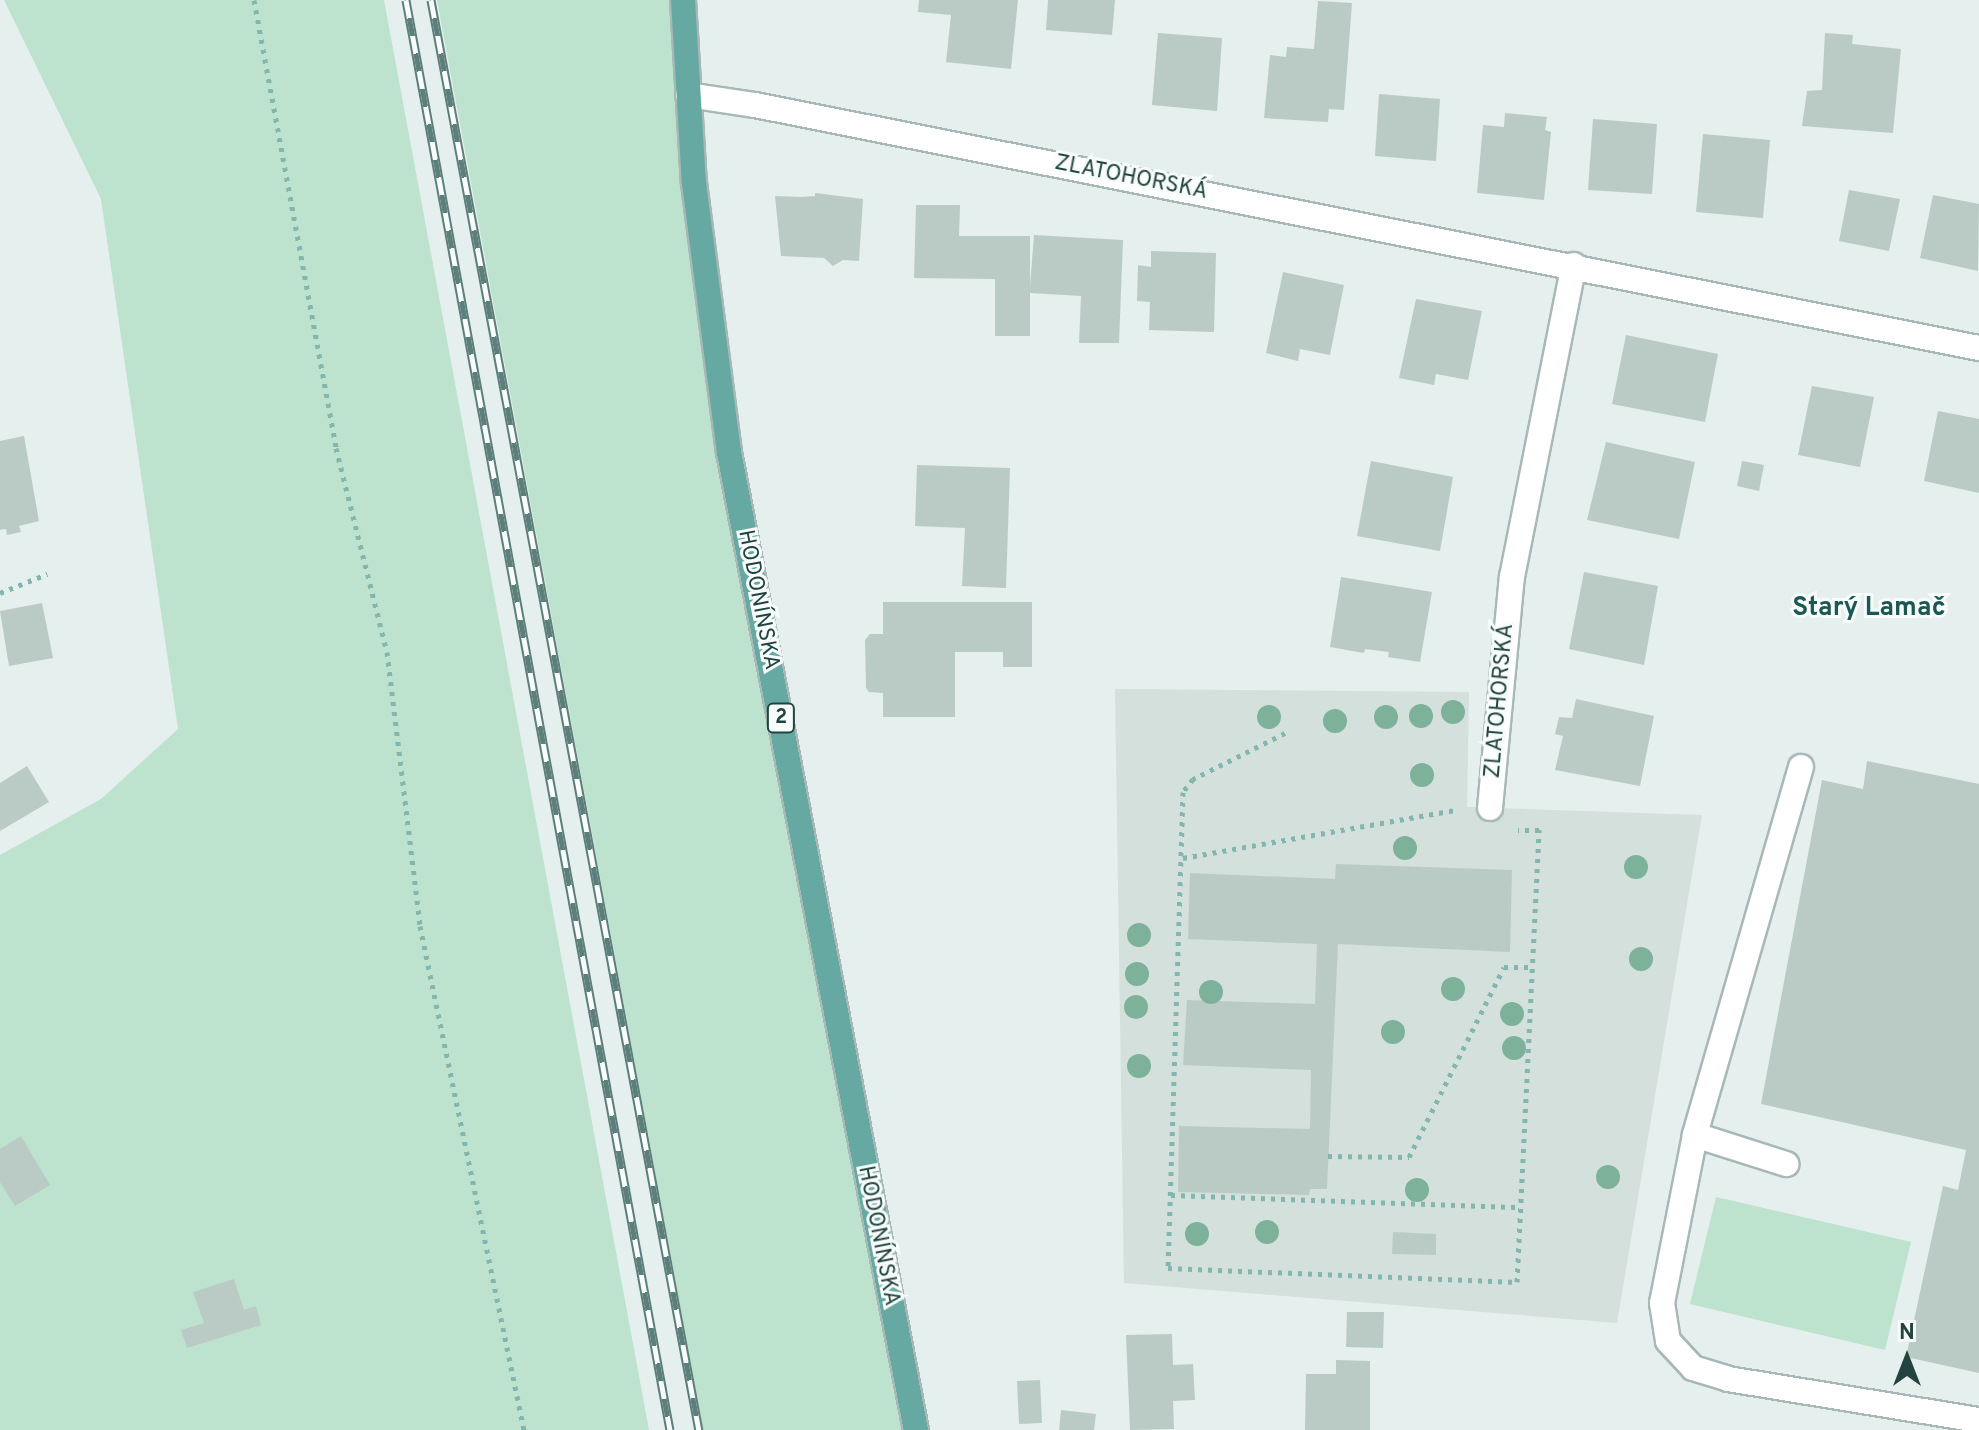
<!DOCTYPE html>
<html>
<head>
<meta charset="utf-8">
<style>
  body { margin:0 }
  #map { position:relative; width:1979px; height:1430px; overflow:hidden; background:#e5efed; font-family:Overpass,sans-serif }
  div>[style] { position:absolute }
  .built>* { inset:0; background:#d3e0dc }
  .green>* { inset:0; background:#bde2cd }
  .building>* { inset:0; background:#bacbc6 }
  .path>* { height:5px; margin-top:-2.5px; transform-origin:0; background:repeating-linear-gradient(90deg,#83b6ae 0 4px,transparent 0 10px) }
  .roads { filter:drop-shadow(2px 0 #a7b8b6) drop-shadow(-2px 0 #a7b8b6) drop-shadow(0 2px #a7b8b6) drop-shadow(0 -2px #a7b8b6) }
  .minor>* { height:24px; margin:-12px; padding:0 12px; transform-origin:12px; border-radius:12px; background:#fff }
  .major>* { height:24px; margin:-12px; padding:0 12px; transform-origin:12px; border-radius:12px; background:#66a9a2 }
  .rail>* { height:9px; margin-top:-4.5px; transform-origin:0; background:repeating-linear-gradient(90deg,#f7fbfa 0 18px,#5d7f7b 0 36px); box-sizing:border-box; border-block:2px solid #5d7f7b }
  .trees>* { width:24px; height:24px; margin:-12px; border-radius:50%; background:#7db19a }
  span { translate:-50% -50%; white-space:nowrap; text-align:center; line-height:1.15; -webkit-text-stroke:6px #f7fbfa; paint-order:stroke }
  .shield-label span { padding:2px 6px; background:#f7fbfa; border:2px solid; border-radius:6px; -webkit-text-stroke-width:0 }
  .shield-label { font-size:20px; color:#224440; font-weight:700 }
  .street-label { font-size:22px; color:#224440 }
  .quarter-label { font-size:26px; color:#1c5853; font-weight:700 }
  .north { position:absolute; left:1867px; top:1318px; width:80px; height:80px; -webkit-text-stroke:6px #f7fbfa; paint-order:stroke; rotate:0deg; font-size:22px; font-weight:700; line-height:32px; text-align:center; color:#224440 }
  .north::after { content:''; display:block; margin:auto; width:28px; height:36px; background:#224440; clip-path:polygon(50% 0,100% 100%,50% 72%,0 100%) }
</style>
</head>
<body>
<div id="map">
  <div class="built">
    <i style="clip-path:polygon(1115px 689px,1469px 692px,1467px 807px,1702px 815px,1617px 1323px,1124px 1283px)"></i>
  </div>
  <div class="green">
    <i style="clip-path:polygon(4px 0,384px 0,649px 1430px,0 1430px,0 855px,101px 799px,178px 729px,101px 199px)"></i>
    <i style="clip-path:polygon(437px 0,683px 0,715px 361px,916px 1430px,703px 1430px)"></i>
    <i style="clip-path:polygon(1716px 1197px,1911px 1242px,1885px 1350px,1690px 1304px)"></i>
  </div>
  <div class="building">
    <i style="clip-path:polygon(919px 0,1018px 0,1011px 69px,946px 62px,951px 15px,918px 12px)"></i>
    <i style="clip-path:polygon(1048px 0,1115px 0,1112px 35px,1046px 30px)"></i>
    <i style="clip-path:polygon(1318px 1px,1352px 3px,1344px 110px,1329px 109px,1328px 122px,1264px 118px,1270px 55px,1286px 57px,1287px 47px,1314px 49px)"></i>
    <i style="clip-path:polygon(1158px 33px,1222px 38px,1217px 111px,1152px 105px)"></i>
    <i style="clip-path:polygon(1825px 33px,1853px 35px,1852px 44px,1901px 49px,1893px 133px,1802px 126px,1807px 91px,1822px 90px)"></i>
    <i style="clip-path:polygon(1379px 94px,1440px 99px,1436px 161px,1375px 156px)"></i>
    <i style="clip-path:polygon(1505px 113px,1547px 117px,1545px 130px,1551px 132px,1544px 200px,1477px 193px,1483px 125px,1504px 127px)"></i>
    <i style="clip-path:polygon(1593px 119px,1657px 124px,1652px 194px,1588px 190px)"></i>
    <i style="clip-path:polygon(1703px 134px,1770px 140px,1763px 218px,1696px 212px)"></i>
    <i style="clip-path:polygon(1849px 190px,1900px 199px,1889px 251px,1839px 241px)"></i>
    <i style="clip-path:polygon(815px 193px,863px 199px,859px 261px,843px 260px,833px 266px,824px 258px,781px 256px,775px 196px,801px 197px,815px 196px)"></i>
    <i style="clip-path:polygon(1933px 195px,1979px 204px,1978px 271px,1920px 258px)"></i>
    <i style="clip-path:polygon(916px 205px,960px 205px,959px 236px,1030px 236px,1030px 286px,1034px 235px,1123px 240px,1119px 343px,1079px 343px,1081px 296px,1030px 293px,1030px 336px,995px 336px,995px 279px,914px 278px)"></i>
    <i style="clip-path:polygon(1151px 251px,1216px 253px,1214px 332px,1149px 330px,1150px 302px,1137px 301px,1138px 265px,1151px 267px)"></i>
    <i style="clip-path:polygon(1283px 272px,1344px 285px,1330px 355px,1300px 349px,1298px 361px,1266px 353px)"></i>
    <i style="clip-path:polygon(1416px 299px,1482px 311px,1468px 380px,1436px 374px,1434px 385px,1399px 378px)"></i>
    <i style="clip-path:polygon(1626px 335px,1718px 354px,1705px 422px,1612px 404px)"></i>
    <i style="clip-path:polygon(1812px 386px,1874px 397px,1860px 467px,1798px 455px)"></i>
    <i style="clip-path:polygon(1938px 411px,1979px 419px,1979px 493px,1924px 481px)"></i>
    <i style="clip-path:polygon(24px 436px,39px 521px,19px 526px,21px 532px,7px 535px,6px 529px,0 530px,0 441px)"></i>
    <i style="clip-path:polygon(1606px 442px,1695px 462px,1679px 539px,1587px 520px)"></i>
    <i style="clip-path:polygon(1371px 461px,1453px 477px,1440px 551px,1357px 536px)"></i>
    <i style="clip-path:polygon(1742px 461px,1764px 465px,1759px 491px,1737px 486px)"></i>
    <i style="clip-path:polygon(917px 465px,1010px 468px,1006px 588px,962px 586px,965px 528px,915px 526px)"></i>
    <i style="clip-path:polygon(1584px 572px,1658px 586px,1644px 665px,1569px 649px)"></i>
    <i style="clip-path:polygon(1341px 577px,1432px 592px,1420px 662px,1388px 657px,1389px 652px,1365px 649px,1364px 653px,1330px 647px)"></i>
    <i style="clip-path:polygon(883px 602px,1032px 602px,1032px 667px,1003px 667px,1003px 652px,955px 652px,955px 717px,883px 717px,883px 693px,869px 692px,866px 688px,865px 640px,870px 634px,883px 634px)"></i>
    <i style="clip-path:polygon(42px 603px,53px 658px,9px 666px,0 611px)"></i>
    <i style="clip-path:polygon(1576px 699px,1654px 716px,1640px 786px,1555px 770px,1563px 736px,1555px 734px,1559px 717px,1572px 718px)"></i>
    <i style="clip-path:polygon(1867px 761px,1979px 784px,1979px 1373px,1906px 1357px,1943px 1186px,1958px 1190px,1966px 1150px,1761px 1104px,1822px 780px,1863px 789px)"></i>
    <i style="clip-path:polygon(27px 766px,49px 802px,0 831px,0 783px)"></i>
    <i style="clip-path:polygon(1336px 864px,1512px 870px,1510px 952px,1338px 944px,1327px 1189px,1310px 1189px,1309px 1195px,1178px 1192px,1179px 1126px,1310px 1129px,1311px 1070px,1183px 1065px,1187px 1000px,1315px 1004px,1317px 944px,1188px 939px,1190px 873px,1335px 879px)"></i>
    <i style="clip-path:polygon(21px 1136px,50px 1185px,15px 1206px,0 1182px,0 1149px)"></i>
    <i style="clip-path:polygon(1393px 1232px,1436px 1234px,1436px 1255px,1392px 1254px)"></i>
    <i style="clip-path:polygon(234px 1279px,244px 1310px,256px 1306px,261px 1325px,187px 1348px,181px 1330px,204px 1323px,193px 1292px)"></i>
    <i style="clip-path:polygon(1347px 1312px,1384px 1312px,1383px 1348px,1346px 1347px)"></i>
    <i style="clip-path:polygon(1172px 1334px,1173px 1365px,1193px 1364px,1195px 1400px,1173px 1401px,1174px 1429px,1130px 1430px,1126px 1335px)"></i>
    <i style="clip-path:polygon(1336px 1360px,1370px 1361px,1370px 1430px,1305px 1430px,1306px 1374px,1336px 1374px)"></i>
    <i style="clip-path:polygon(1040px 1380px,1042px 1423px,1019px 1424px,1017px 1381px)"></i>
    <i style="clip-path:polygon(1061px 1410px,1096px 1414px,1094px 1430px,1059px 1430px)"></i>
  </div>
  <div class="path">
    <i style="left:254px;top:0;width:455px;rotate:79.6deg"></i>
    <i style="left:336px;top:448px;width:210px;rotate:76deg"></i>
    <i style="left:387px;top:652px;width:276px;rotate:83.1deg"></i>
    <i style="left:420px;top:926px;width:515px;rotate:78.34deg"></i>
    <i style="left:0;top:593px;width:51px;rotate:-22deg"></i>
    <i style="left:1285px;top:733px;width:103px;rotate:153.4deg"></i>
    <i style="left:1193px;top:779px;width:16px;rotate:128deg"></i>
    <i style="left:1183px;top:792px;width:476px;rotate:91.8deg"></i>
    <i style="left:1168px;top:1268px;width:349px;rotate:2.3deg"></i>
    <i style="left:1517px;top:1282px;width:453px;rotate:-87.2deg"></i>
    <i style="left:1539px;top:830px;width:21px;rotate:180deg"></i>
    <i style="left:1183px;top:858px;width:275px;rotate:-10deg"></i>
    <i style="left:1328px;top:1156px;width:81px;rotate:0.7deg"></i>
    <i style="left:1409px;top:1157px;width:212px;rotate:-63.4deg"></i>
    <i style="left:1504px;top:967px;width:30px"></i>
    <i style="left:1171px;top:1195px;width:350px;rotate:2deg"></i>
  </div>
  <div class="roads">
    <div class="minor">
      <i style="left:688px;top:95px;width:68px;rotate:8.5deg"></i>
      <i style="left:755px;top:105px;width:1248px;rotate:11.23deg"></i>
      <i style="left:1801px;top:767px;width:383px;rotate:106.1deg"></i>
      <i style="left:1695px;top:1135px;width:171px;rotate:101.1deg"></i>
      <i style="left:1662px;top:1303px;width:38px;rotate:81deg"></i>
      <i style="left:1668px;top:1341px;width:37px;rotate:47deg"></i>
      <i style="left:1693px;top:1368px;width:37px;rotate:17deg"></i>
      <i style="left:1728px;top:1379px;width:254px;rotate:9.3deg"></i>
      <i style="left:1490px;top:808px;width:232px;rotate:-84.6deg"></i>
      <i style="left:1512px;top:577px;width:318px;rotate:-78.8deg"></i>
      <i style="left:1695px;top:1135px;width:96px;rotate:17.7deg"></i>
    </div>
    <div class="major">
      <i style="left:683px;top:0;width:183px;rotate:86.6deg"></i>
      <i style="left:694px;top:183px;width:271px;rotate:82.6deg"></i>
      <i style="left:729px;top:452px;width:996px;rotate:79.18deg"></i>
    </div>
  </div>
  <div class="rail">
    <i style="left:406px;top:0;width:1454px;rotate:79.54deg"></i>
    <i style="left:431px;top:0;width:1455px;rotate:79.39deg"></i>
  </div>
  <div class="trees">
    <i style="left:1453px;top:712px"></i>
    <i style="left:1421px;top:716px"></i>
    <i style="left:1269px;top:717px"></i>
    <i style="left:1386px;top:717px"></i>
    <i style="left:1335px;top:721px"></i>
    <i style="left:1422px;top:775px"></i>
    <i style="left:1405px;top:848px"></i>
    <i style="left:1636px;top:867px"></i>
    <i style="left:1139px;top:935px"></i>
    <i style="left:1641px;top:959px"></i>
    <i style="left:1137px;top:974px"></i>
    <i style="left:1453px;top:989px"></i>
    <i style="left:1211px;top:992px"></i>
    <i style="left:1136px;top:1007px"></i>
    <i style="left:1512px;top:1014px"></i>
    <i style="left:1393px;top:1032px"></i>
    <i style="left:1514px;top:1048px"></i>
    <i style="left:1139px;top:1066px"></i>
    <i style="left:1608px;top:1177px"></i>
    <i style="left:1417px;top:1190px"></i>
    <i style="left:1267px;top:1232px"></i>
    <i style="left:1197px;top:1234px"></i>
  </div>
  <div class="shield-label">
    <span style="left:781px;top:718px">2</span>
  </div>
  <div class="street-label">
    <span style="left:1131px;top:178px;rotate:11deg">ZLATOHORSKÁ</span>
    <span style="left:758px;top:600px;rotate:79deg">HODONÍNSKA</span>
    <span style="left:1500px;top:701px;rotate:-85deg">ZLATOHORSKÁ</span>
    <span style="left:878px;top:1236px;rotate:79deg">HODONÍNSKA</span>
  </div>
  <div class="quarter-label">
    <span style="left:1869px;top:609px">Starý Lamač</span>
  </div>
  <div class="north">N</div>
</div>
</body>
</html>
